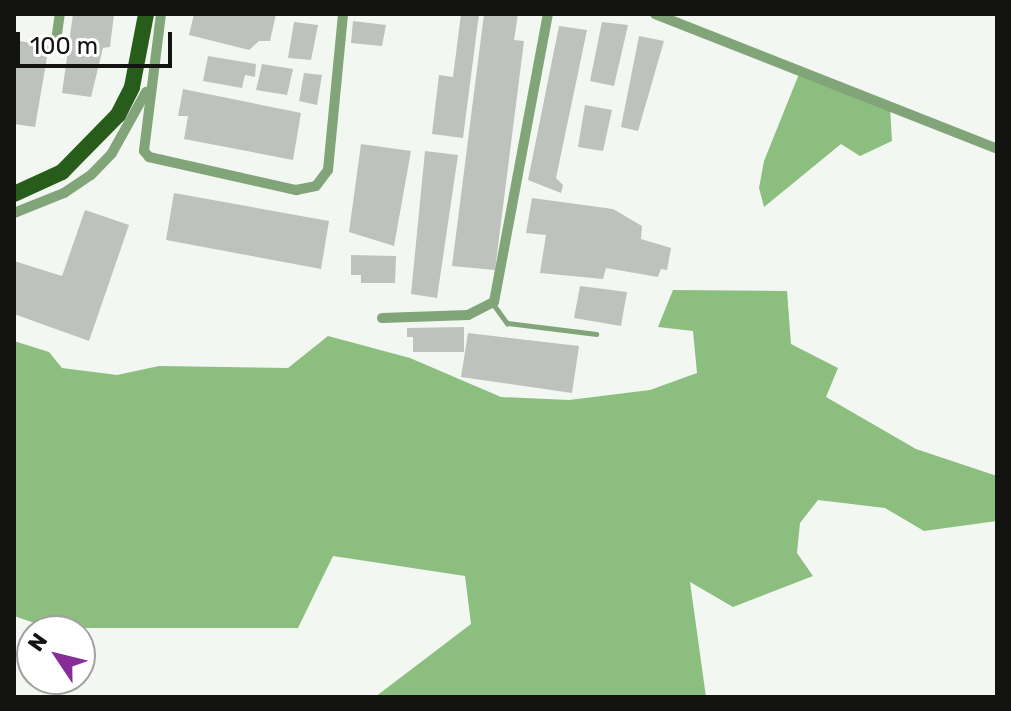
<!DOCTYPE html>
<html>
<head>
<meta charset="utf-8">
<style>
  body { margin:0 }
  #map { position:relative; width:1011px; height:711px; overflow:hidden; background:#f3f7f1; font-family:Rubik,sans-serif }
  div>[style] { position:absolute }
  .forest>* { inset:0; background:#8cbf7f }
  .building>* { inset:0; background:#bec2bd }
  .lane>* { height:5px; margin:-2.5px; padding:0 2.5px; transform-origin:2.5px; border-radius:2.5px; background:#81a479 }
  .street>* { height:10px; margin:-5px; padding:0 5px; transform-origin:5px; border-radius:5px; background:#81a479 }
  .primary>* { height:16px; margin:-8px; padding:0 8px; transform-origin:8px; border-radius:8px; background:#285c1a }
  span { translate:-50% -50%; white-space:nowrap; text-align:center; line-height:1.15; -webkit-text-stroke:6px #fff; paint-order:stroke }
  .frame { position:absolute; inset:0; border:16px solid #131412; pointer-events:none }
  .north { position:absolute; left:16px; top:615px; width:80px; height:80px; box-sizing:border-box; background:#fff; border:2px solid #a1a1a0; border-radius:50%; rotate:305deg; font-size:22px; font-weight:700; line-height:32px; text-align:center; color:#131412 }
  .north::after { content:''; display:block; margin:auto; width:28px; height:36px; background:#862d9a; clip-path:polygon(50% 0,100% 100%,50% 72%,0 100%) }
  .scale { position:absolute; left:16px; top:32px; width:156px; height:36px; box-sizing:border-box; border:4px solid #131412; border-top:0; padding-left:10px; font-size:24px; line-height:28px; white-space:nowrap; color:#131412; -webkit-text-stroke:6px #fff; paint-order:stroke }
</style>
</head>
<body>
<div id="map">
  <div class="forest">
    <i style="clip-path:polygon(801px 69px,890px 107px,892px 141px,860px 156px,841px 144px,764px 207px,759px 188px,764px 161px)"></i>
    <i style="clip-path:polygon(673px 290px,787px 291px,791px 344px,838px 368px,826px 397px,916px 449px,997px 476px,997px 521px,924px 531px,885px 508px,818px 500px,800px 523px,797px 553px,813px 576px,733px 607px,690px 582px,706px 697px,375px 697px,471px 624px,465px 576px,333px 556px,298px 628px,49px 628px,14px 616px,14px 341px,49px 352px,62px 368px,117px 375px,159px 366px,288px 368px,328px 336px,410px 358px,501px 397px,569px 400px,650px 390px,697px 373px,693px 331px,658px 327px)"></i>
  </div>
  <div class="building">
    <i style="clip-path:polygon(73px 14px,114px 14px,110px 47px,103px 48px,91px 97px,62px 93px)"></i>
    <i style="clip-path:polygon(194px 14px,276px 14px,270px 41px,259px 41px,249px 50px,189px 35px)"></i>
    <i style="clip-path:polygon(461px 14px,479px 14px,463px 138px,432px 134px,439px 75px,453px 77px)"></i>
    <i style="clip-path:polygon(484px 14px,518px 14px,514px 40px,524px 41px,495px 270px,452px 266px)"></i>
    <i style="clip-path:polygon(353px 21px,386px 25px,382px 46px,351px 43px)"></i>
    <i style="clip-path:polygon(294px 22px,318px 25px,311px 60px,288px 58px)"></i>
    <i style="clip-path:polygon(602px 22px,628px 25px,614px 86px,590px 81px)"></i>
    <i style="clip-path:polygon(559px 26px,587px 30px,556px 178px,563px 185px,561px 193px,528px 180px)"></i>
    <i style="clip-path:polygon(639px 36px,664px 41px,638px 131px,621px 127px)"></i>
    <i style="clip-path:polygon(14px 40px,49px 46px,35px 127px,14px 124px)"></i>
    <i style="clip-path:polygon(208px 56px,256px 64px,255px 77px,245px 75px,242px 88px,203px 81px)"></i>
    <i style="clip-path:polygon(262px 64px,293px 69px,287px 95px,256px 90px)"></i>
    <i style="clip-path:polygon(304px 73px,322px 75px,317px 105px,299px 101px)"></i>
    <i style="clip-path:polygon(183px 89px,301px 113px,293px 160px,184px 139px,188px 116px,178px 116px)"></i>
    <i style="clip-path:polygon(585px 105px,612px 110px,603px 151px,578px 147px)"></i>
    <i style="clip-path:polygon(361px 144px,411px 151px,394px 246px,349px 232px)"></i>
    <i style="clip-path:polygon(425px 151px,458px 155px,437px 298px,411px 294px)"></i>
    <i style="clip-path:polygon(174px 193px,329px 221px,321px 269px,166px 240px)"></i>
    <i style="clip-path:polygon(532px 198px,613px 209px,642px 226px,641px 239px,671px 248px,667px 270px,661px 269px,658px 277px,606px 268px,603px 279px,540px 273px,546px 235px,526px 233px)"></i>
    <i style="clip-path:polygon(85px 210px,129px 225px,89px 341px,14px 314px,14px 261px,62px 276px)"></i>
    <i style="clip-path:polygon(351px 255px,396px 256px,395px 283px,361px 283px,361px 275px,351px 275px)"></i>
    <i style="clip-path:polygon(580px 286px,627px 292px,621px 326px,574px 318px)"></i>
    <i style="clip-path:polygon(464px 327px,464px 352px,413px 352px,413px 337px,407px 337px,407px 328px)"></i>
    <i style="clip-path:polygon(468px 333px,579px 346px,572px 393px,461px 377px)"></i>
  </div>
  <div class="lane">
    <i style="left:493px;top:304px;width:24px;rotate:54deg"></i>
    <i style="left:507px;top:323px;width:90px;rotate:7deg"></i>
  </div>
  <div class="street">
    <i style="left:161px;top:14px;width:138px;rotate:97.1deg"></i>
    <i style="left:144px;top:151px;width:8px;rotate:50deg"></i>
    <i style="left:149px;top:157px;width:151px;rotate:12.7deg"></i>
    <i style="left:296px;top:190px;width:20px;rotate:-11deg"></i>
    <i style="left:316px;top:186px;width:20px;rotate:-53deg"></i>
    <i style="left:328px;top:170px;width:157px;rotate:-84.5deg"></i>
    <i style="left:655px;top:14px;width:368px;rotate:21.5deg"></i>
    <i style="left:56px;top:41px;width:27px;rotate:-82deg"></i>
    <i style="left:14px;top:213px;width:54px;rotate:-21.8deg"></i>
    <i style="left:64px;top:193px;width:32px;rotate:-34deg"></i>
    <i style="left:91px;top:175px;width:30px;rotate:-46deg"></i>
    <i style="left:112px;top:153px;width:70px;rotate:-60.9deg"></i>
    <i style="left:382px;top:318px;width:86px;rotate:-2deg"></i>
    <i style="left:468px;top:315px;width:29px;rotate:-27deg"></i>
    <i style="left:494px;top:302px;width:293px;rotate:-79.4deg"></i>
  </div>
  <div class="primary">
    <i style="left:14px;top:194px;width:53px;rotate:-24.6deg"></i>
    <i style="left:62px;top:172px;width:80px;rotate:-45.5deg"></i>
    <i style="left:118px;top:115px;width:31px;rotate:-63deg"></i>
    <i style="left:132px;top:87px;width:74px;rotate:-79.1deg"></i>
  </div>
  <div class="frame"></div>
  <div class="north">N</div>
  <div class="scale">100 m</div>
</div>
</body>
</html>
